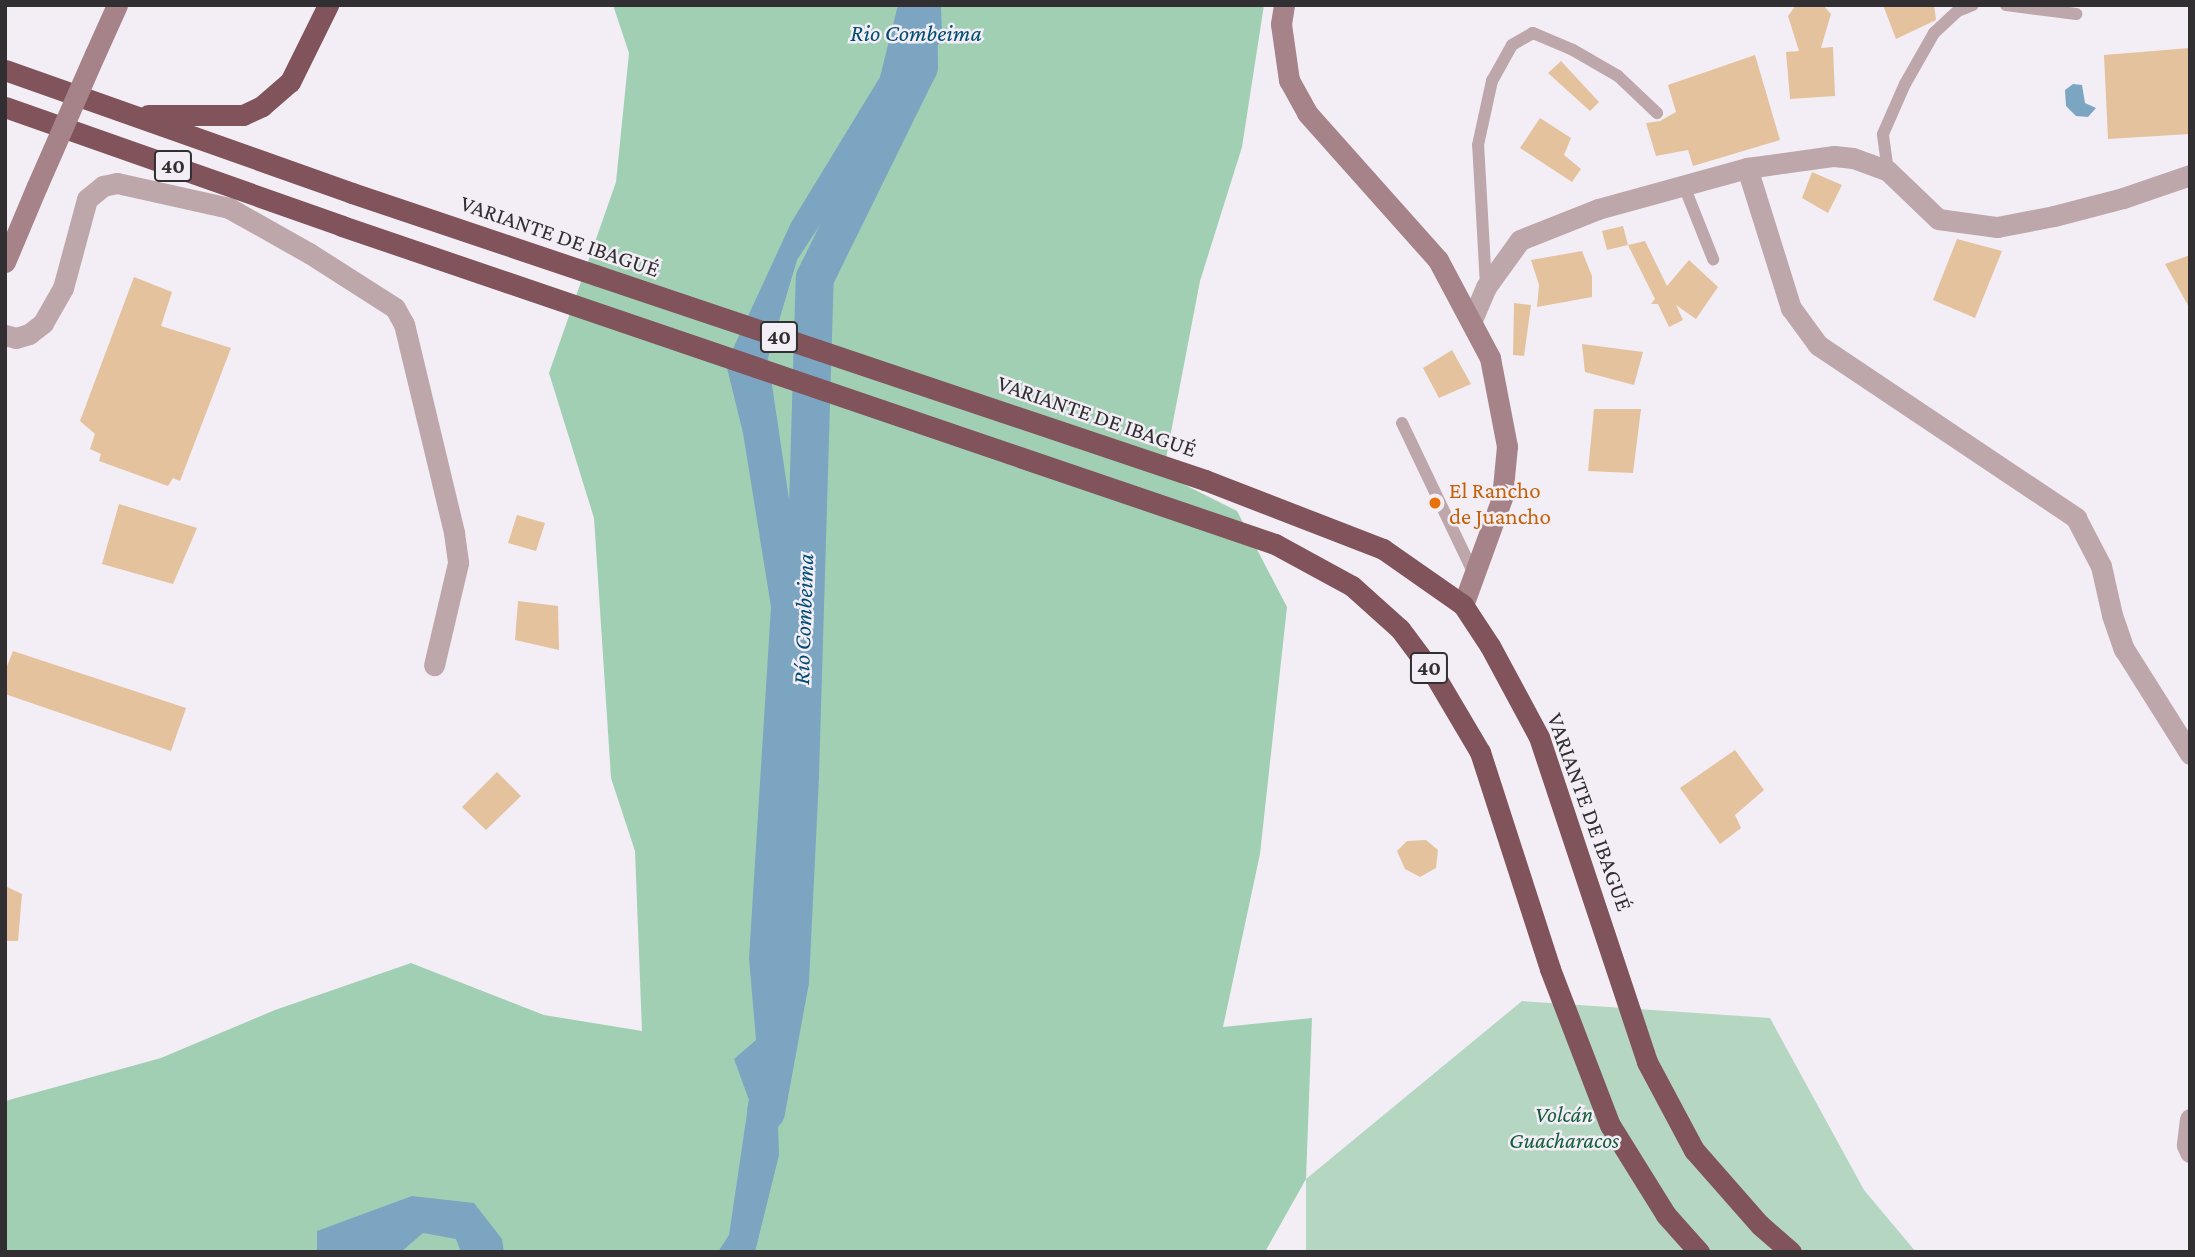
<!DOCTYPE html>
<html>
<head>
<meta charset="utf-8">
<style>
  body { margin:0 }
  #map { position:relative; width:2195px; height:1257px; overflow:hidden; background:#f3eef5; font-family:"Crimson Pro",serif }
  div>[style] { position:absolute }
  .green>* { inset:0; background:#b5d7c2 }
  .forest>* { inset:0; background:#a1cfb3 }
  .water>* { inset:0; background:#7ca5c2 }
  .river>* { height:38px; margin:-19px; padding:0 19px; transform-origin:19px; border-radius:19px; background:#7ca5c2 }
  .building>* { inset:0; background:#e3c29d }
  .lane>* { height:12px; margin:-6px; padding:0 6px; transform-origin:6px; border-radius:6px; background:#bea7aa }
  .street>* { height:21px; margin:-10.5px; padding:0 10.5px; transform-origin:10.5px; border-radius:10.5px; background:#bea7aa }
  .secondary>* { height:21px; margin:-10.5px; padding:0 10.5px; transform-origin:10.5px; border-radius:10.5px; background:#a58388 }
  .highway>* { height:21px; margin:-10.5px; padding:0 10.5px; transform-origin:10.5px; border-radius:10.5px; background:#81545b }
  .secondary-bridge>* { height:21px; margin:-10.5px; padding:0 10.5px; transform-origin:10.5px; border-radius:10.5px; background:#a58388 }
  .dots>* { width:19px; height:19px; translate:-50% -50%; box-sizing:border-box; border:4px solid #f3eef5; border-radius:50% }
  span { translate:-50% -50%; white-space:nowrap; text-align:center; line-height:1.15; -webkit-text-stroke:5px #f3eef5; paint-order:stroke }
  .shield-label span { padding:2px 5px; background:#f3eef5; border:2px solid; border-radius:5px; -webkit-text-stroke-width:0 }
  .shield-label { font-size:21px; color:#312f32; font-weight:700 }
  .street-label { font-size:23px; color:#312f32 }
  .food-label { font-size:23px; color:#c56008 }
  .left { translate:0 -50%; text-align:left }
  .park-label { font-size:23px; color:#135f3c; font-style:italic }
  .water-label { font-size:24px; color:#004d73; font-style:italic }
  .frame { position:absolute; inset:0; border:7px solid #312f32; pointer-events:none }
</style>
</head>
<body>
<div id="map">
  <div class="green">
    <i style="clip-path:polygon(1522px 1001px,1770px 1018px,1864px 1190px,1916px 1252px,1306px 1252px,1306px 1179px)"></i>
  </div>
  <div class="forest">
    <i style="clip-path:polygon(613px 5px,1264px 5px,1242px 147px,1200px 281px,1163px 474px,1237px 511px,1287px 607px,1260px 854px,1223px 1027px,1312px 1018px,1306px 1179px,1265px 1252px,5px 1252px,5px 1101px,161px 1058px,275px 1010px,411px 963px,544px 1015px,642px 1031px,635px 851px,611px 778px,594px 518px,549px 373px,616px 182px,629px 53px)"></i>
  </div>
  <div class="water">
    <i style="clip-path:polygon(898px 5px,941px 5px,942px 39px,797px 260px,768px 358px,790px 506px,789px 676px,779px 849px,774px 999px,779px 1155px,755px 1252px,718px 1252px,729px 1235px,749px 1100px,734px 1059px,756px 1040px,749px 958px,771px 607px,743px 433px,726px 364px,791px 223px,880px 77px)"></i>
    <i style="clip-path:polygon(2073px 84px,2082px 85px,2085px 103px,2096px 108px,2088px 117px,2076px 116px,2066px 106px,2065px 90px)"></i>
    <i style="clip-path:polygon(412px 1196px,474px 1203px,502px 1239px,504px 1252px,461px 1252px,456px 1239px,423px 1233px,401px 1252px,317px 1252px,317px 1231px)"></i>
  </div>
  <div class="river">
    <i style="left:766px;top:1112px;width:133px;rotate:-79.6deg"></i>
    <i style="left:790px;top:981px;width:206px;rotate:-87.2deg"></i>
    <i style="left:800px;top:775px;width:497px;rotate:-88.3deg"></i>
    <i style="left:815px;top:278px;width:235px;rotate:-63.8deg"></i>
    <i style="left:919px;top:67px;width:62px;rotate:-90.9deg"></i>
  </div>
  <div class="building">
    <i style="clip-path:polygon(1796px 5px,1823px 5px,1831px 14px,1821px 48px,1833px 47px,1835px 96px,1790px 99px,1786px 52px,1799px 51px,1788px 16px)"></i>
    <i style="clip-path:polygon(1883px 5px,1934px 5px,1936px 20px,1896px 39px)"></i>
    <i style="clip-path:polygon(2190px 48px,2190px 134px,2108px 139px,2104px 55px)"></i>
    <i style="clip-path:polygon(1755px 55px,1780px 140px,1693px 166px,1688px 150px,1656px 156px,1646px 123px,1660px 121px,1676px 112px,1668px 85px)"></i>
    <i style="clip-path:polygon(1561px 61px,1599px 102px,1590px 111px,1548px 73px)"></i>
    <i style="clip-path:polygon(1540px 118px,1571px 138px,1564px 155px,1581px 169px,1572px 182px,1520px 148px)"></i>
    <i style="clip-path:polygon(1812px 172px,1842px 185px,1828px 213px,1802px 198px)"></i>
    <i style="clip-path:polygon(1623px 226px,1628px 245px,1607px 250px,1602px 231px)"></i>
    <i style="clip-path:polygon(1957px 239px,2002px 251px,1975px 318px,1933px 300px)"></i>
    <i style="clip-path:polygon(1645px 241px,1667px 286px,1689px 260px,1718px 287px,1696px 319px,1676px 305px,1683px 320px,1669px 327px,1658px 304px,1651px 304px,1655px 299px,1628px 245px)"></i>
    <i style="clip-path:polygon(1582px 251px,1592px 276px,1592px 297px,1537px 307px,1539px 285px,1531px 260px)"></i>
    <i style="clip-path:polygon(2190px 255px,2190px 309px,2165px 264px)"></i>
    <i style="clip-path:polygon(134px 277px,172px 292px,161px 326px,231px 348px,180px 481px,173px 478px,168px 486px,99px 461px,101px 454px,90px 449px,95px 434px,80px 421px)"></i>
    <i style="clip-path:polygon(1514px 303px,1531px 305px,1524px 356px,1513px 355px)"></i>
    <i style="clip-path:polygon(1582px 344px,1643px 352px,1634px 385px,1585px 372px)"></i>
    <i style="clip-path:polygon(1452px 350px,1471px 384px,1439px 398px,1423px 368px)"></i>
    <i style="clip-path:polygon(1594px 409px,1641px 409px,1633px 473px,1588px 471px)"></i>
    <i style="clip-path:polygon(119px 504px,197px 528px,173px 584px,102px 564px)"></i>
    <i style="clip-path:polygon(517px 515px,545px 523px,536px 551px,508px 543px)"></i>
    <i style="clip-path:polygon(518px 601px,558px 606px,559px 650px,515px 640px)"></i>
    <i style="clip-path:polygon(13px 651px,186px 708px,171px 751px,5px 694px,5px 671px)"></i>
    <i style="clip-path:polygon(1735px 750px,1764px 790px,1735px 815px,1741px 828px,1720px 844px,1680px 788px)"></i>
    <i style="clip-path:polygon(497px 772px,521px 796px,486px 830px,462px 807px)"></i>
    <i style="clip-path:polygon(1426px 840px,1438px 850px,1436px 868px,1420px 877px,1405px 869px,1397px 851px,1407px 841px)"></i>
    <i style="clip-path:polygon(5px 886px,22px 894px,18px 941px,5px 941px)"></i>
  </div>
  <div class="lane">
    <i style="left:2006px;top:5px;width:71px;rotate:7.3deg"></i>
    <i style="left:1888px;top:171px;width:37px;rotate:-98deg"></i>
    <i style="left:1883px;top:134px;width:55px;rotate:-66.3deg"></i>
    <i style="left:1905px;top:84px;width:59px;rotate:-60.4deg"></i>
    <i style="left:1934px;top:33px;width:33px;rotate:-43deg"></i>
    <i style="left:1958px;top:11px;width:16px;rotate:-22deg"></i>
    <i style="left:1684px;top:186px;width:79px;rotate:68.3deg"></i>
    <i style="left:1486px;top:286px;width:141px;rotate:-93.2deg"></i>
    <i style="left:1478px;top:145px;width:66px;rotate:-77.7deg"></i>
    <i style="left:1492px;top:81px;width:41px;rotate:-60.9deg"></i>
    <i style="left:1512px;top:45px;width:24px;rotate:-30deg"></i>
    <i style="left:1533px;top:33px;width:43px;rotate:23deg"></i>
    <i style="left:1573px;top:50px;width:52px;rotate:30deg"></i>
    <i style="left:1618px;top:76px;width:54px;rotate:43.5deg"></i>
    <i style="left:1402px;top:423px;width:165px;rotate:64.5deg"></i>
  </div>
  <div class="street">
    <i style="left:1747px;top:168px;width:147px;rotate:72.6deg"></i>
    <i style="left:1791px;top:308px;width:46px;rotate:53.9deg"></i>
    <i style="left:1818px;top:345px;width:311px;rotate:33.8deg"></i>
    <i style="left:2076px;top:518px;width:54px;rotate:62.5deg"></i>
    <i style="left:2101px;top:566px;width:50px;rotate:77.3deg"></i>
    <i style="left:2112px;top:615px;width:36px;rotate:71deg"></i>
    <i style="left:2124px;top:649px;width:124px;rotate:57.8deg"></i>
    <i style="left:1472px;top:320px;width:36px;rotate:-67deg"></i>
    <i style="left:1486px;top:287px;width:58px;rotate:-54.1deg"></i>
    <i style="left:1520px;top:240px;width:84px;rotate:-21.7deg"></i>
    <i style="left:1598px;top:209px;width:155px;rotate:-15.4deg"></i>
    <i style="left:1747px;top:168px;width:88px;rotate:-7.9deg"></i>
    <i style="left:1834px;top:156px;width:19px;rotate:6deg"></i>
    <i style="left:1853px;top:158px;width:37px;rotate:20deg"></i>
    <i style="left:1888px;top:171px;width:69px;rotate:43.8deg"></i>
    <i style="left:1938px;top:219px;width:60px;rotate:7.7deg"></i>
    <i style="left:1997px;top:227px;width:58px;rotate:-10.9deg"></i>
    <i style="left:2054px;top:216px;width:71px;rotate:-14.6deg"></i>
    <i style="left:2123px;top:198px;width:71px;rotate:-18.9deg"></i>
    <i style="left:5px;top:335px;width:11px;rotate:15deg"></i>
    <i style="left:16px;top:338px;width:14px;rotate:-17deg"></i>
    <i style="left:29px;top:334px;width:18px;rotate:-38deg"></i>
    <i style="left:43px;top:323px;width:40px;rotate:-60.3deg"></i>
    <i style="left:63px;top:288px;width:92px;rotate:-74.9deg"></i>
    <i style="left:87px;top:199px;width:21px;rotate:-39deg"></i>
    <i style="left:103px;top:186px;width:14px;rotate:-12deg"></i>
    <i style="left:117px;top:183px;width:115px;rotate:12.6deg"></i>
    <i style="left:229px;top:208px;width:92px;rotate:29.4deg"></i>
    <i style="left:309px;top:253px;width:102px;rotate:32.6deg"></i>
    <i style="left:395px;top:308px;width:18px;rotate:61deg"></i>
    <i style="left:404px;top:324px;width:215px;rotate:76.5deg"></i>
    <i style="left:454px;top:533px;width:30px;rotate:82deg"></i>
    <i style="left:458px;top:563px;width:105px;rotate:103.2deg"></i>
    <i style="left:2190px;top:1119px;width:26px;rotate:97deg"></i>
    <i style="left:2187px;top:1145px;width:8px;rotate:67deg"></i>
  </div>
  <div class="secondary">
    <i style="left:1284px;top:5px;width:19px;rotate:99deg"></i>
    <i style="left:1281px;top:24px;width:57px;rotate:81.9deg"></i>
    <i style="left:1289px;top:80px;width:38px;rotate:61deg"></i>
    <i style="left:1307px;top:113px;width:197px;rotate:48.3deg"></i>
    <i style="left:1438px;top:260px;width:111px;rotate:62deg"></i>
    <i style="left:1490px;top:358px;width:90px;rotate:79.1deg"></i>
    <i style="left:1507px;top:446px;width:52px;rotate:95.5deg"></i>
    <i style="left:1502px;top:498px;width:114px;rotate:110deg"></i>
    <i style="left:95px;top:54px;width:54px;rotate:-65.8deg"></i>
    <i style="left:5px;top:262px;width:82px;rotate:-67.2deg"></i>
  </div>
  <div class="highway">
    <i style="left:5px;top:70px;width:368px;rotate:19.5deg"></i>
    <i style="left:352px;top:193px;width:900px;rotate:18.6deg"></i>
    <i style="left:1205px;top:480px;width:191px;rotate:21.2deg"></i>
    <i style="left:1383px;top:549px;width:98px;rotate:35deg"></i>
    <i style="left:1463px;top:605px;width:49px;rotate:56.6deg"></i>
    <i style="left:1490px;top:646px;width:103px;rotate:61.7deg"></i>
    <i style="left:1539px;top:737px;width:342px;rotate:71.6deg"></i>
    <i style="left:1647px;top:1062px;width:100px;rotate:61.9deg"></i>
    <i style="left:1694px;top:1150px;width:100px;rotate:48.7deg"></i>
    <i style="left:1760px;top:1225px;width:41px;rotate:41.1deg"></i>
    <i style="left:5px;top:107px;width:357px;rotate:19.4deg"></i>
    <i style="left:342px;top:226px;width:986px;rotate:18.82deg"></i>
    <i style="left:1275px;top:544px;width:88px;rotate:28.6deg"></i>
    <i style="left:1352px;top:586px;width:64px;rotate:41.9deg"></i>
    <i style="left:1400px;top:629px;width:59px;rotate:53.3deg"></i>
    <i style="left:1435px;top:676px;width:88px;rotate:59.4deg"></i>
    <i style="left:1480px;top:752px;width:228px;rotate:72.1deg"></i>
    <i style="left:1550px;top:969px;width:167px;rotate:69deg"></i>
    <i style="left:1610px;top:1125px;width:106px;rotate:58.1deg"></i>
    <i style="left:1666px;top:1215px;width:50px;rotate:48.3deg"></i>
    <i style="left:148px;top:115px;width:95px"></i>
    <i style="left:243px;top:115px;width:21px;rotate:-25deg"></i>
    <i style="left:262px;top:106px;width:37px;rotate:-41deg"></i>
    <i style="left:290px;top:82px;width:86px;rotate:-63.7deg"></i>
  </div>
  <div class="secondary-bridge">
    <i style="left:37px;top:186px;width:144px;rotate:-66.3deg"></i>
  </div>
  <div class="dots">
    <i style="left:1435px;top:503px;background:#e8710a"></i>
  </div>
  <div class="shield-label">
    <span style="left:173px;top:166px">40</span>
    <span style="left:779px;top:337px">40</span>
    <span style="left:1429px;top:668px">40</span>
  </div>
  <div class="street-label">
    <span style="left:560px;top:236px;rotate:19deg">VARIANTE DE IBAGUÉ</span>
    <span style="left:1097px;top:416px;rotate:19deg">VARIANTE DE IBAGUÉ</span>
    <span style="left:1590px;top:812px;rotate:70deg">VARIANTE DE IBAGUÉ</span>
  </div>
  <div class="food-label">
    <span class="left" style="left:1449px;top:503px">El Rancho<br>de Juancho</span>
  </div>
  <div class="park-label">
    <span style="left:1564px;top:1127px">Volcán<br>Guacharacos</span>
  </div>
  <div class="water-label">
    <span style="left:916px;top:33px">Rio Combeima</span>
    <span style="left:803px;top:619px;rotate:-88deg">Río Combeima</span>
  </div>
  <div class="frame"></div>
</div>
</body>
</html>
